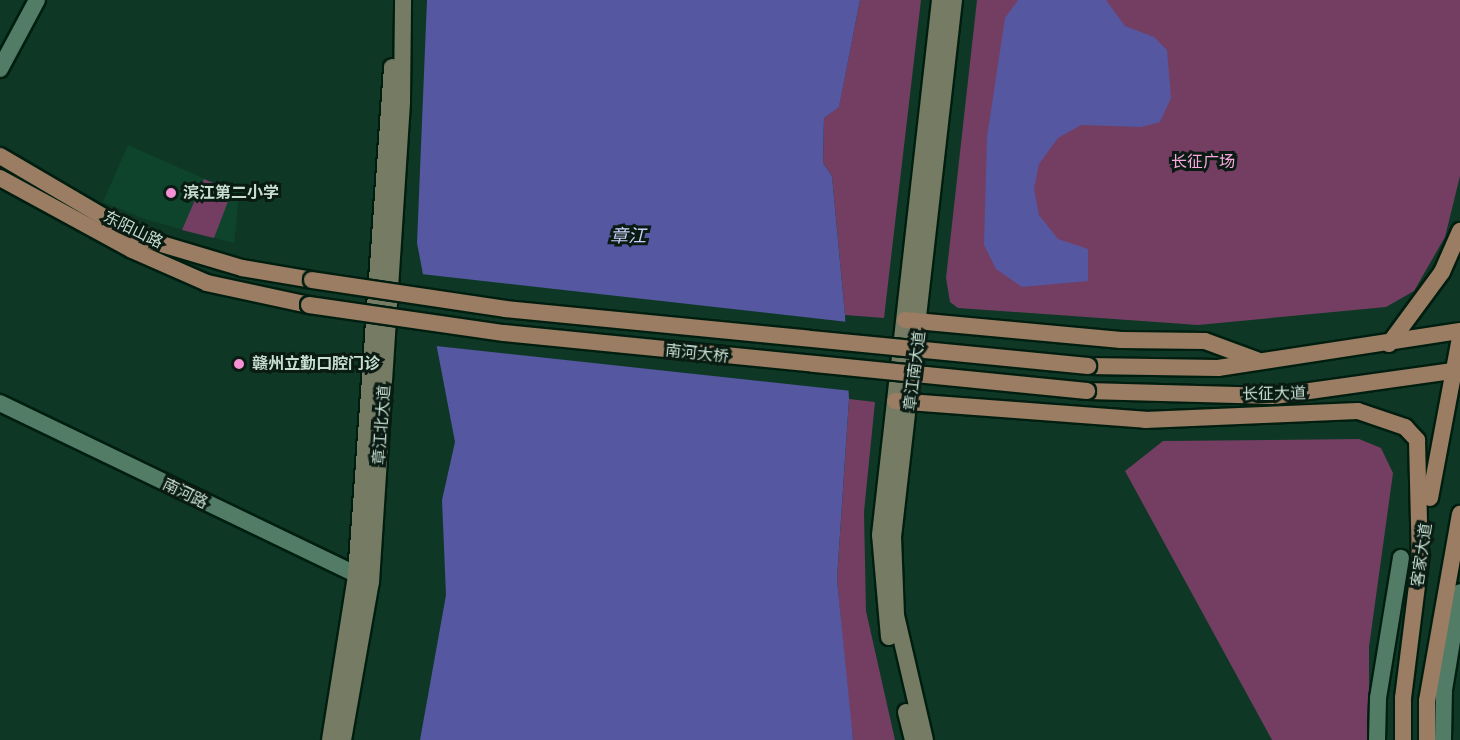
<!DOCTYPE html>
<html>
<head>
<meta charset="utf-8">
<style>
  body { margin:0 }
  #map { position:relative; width:1460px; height:740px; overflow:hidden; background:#0e3825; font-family:"Nunito Sans","Noto Sans SC",sans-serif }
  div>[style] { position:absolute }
  .built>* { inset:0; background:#0e432c }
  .green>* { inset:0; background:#733e62 }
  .water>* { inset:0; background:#5557a1 }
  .pier>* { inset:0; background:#0e3825 }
  .roads { filter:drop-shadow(2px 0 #001e10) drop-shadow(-2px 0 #001e10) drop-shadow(0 2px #001e10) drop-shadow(0 -2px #001e10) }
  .tertiary>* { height:16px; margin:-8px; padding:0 8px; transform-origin:8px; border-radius:8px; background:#527c65 }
  .secondary>* { height:16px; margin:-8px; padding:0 8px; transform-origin:8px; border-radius:8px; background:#767c64 }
  .primary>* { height:16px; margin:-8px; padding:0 8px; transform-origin:8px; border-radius:8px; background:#9a7d63 }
  .bridges { filter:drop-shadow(2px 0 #001e10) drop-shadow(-2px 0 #001e10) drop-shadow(0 2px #001e10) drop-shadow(0 -2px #001e10) }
  .primary-bridge>* { height:16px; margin:-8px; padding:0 8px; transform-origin:8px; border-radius:8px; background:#9a7d63 }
  .dots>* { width:16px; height:16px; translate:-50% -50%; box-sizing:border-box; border:3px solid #0a1b13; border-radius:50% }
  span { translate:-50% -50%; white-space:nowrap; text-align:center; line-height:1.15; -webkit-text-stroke:6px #0a1b13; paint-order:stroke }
  .park-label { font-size:16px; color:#faa8de }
  .poi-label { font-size:16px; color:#c8ded1; font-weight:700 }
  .left { translate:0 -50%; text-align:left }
  .street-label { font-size:16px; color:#c8ded1 }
  .water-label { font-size:18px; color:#cacef8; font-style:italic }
</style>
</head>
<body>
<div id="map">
  <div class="built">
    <i style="clip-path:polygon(128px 145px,239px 194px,234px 243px,147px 220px,103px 202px)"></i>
  </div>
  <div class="green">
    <i style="clip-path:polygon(860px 0,921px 0,884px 318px,845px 315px,832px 176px,823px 163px,824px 118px,839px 106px)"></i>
    <i style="clip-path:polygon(977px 0,1460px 0,1460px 176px,1445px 237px,1414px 291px,1386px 307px,1198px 325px,958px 308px,950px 302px,946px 278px)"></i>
    <i style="clip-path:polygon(204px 179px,232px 191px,214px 238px,182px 230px)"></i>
    <i style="clip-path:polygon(849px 399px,875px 402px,864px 512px,866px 611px,895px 740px,853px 740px,849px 710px,837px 579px)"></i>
    <i style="clip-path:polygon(1359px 439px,1381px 448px,1393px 473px,1369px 647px,1369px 740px,1272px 740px,1125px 471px,1163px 441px)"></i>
  </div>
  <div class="water">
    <i style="clip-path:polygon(427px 0,860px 0,839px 107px,824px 118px,823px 163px,832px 176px,845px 315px,849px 399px,837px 579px,853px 740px,420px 740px,446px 595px,442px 500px,455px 442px,417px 243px)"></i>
    <i style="clip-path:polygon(1018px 0,1106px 0,1125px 26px,1154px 37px,1167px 50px,1171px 98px,1160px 122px,1141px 127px,1081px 125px,1058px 138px,1039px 164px,1034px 189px,1039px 215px,1058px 239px,1088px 249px,1088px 281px,1022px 287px,996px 269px,984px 245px,987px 137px,1005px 18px)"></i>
  </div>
  <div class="pier">
    <i style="clip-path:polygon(421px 274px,848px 322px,852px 391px,436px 346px)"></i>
  </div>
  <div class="roads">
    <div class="tertiary">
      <i style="left:0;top:69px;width:78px;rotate:-61.8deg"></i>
      <i style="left:0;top:403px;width:408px;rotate:25.7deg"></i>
      <i style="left:1377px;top:740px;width:42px;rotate:-88.6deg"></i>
      <i style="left:1378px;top:698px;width:142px;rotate:-80.7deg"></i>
      <i style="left:1443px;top:740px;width:50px;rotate:-88.9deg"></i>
      <i style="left:1444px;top:690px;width:99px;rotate:-80.7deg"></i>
    </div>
    <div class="secondary">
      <i style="left:889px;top:637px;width:102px;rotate:-95deg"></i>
      <i style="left:880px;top:535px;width:538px;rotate:-83.6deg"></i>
      <i style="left:906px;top:712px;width:29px;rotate:76deg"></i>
      <i style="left:330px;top:740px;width:166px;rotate:-81deg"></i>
      <i style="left:356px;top:576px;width:510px;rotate:-85.95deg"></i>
      <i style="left:343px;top:740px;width:160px;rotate:-80deg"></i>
      <i style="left:371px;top:582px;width:482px;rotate:-86.3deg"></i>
      <i style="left:402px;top:101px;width:101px;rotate:-89.4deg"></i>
      <i style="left:925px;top:740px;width:128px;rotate:-103.1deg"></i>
      <i style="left:896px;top:615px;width:78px;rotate:-92.2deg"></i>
      <i style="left:893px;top:537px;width:540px;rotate:-83.52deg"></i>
    </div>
    <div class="primary">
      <i style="left:0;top:156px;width:160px;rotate:30.4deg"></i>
      <i style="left:138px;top:237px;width:109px;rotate:16.6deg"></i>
      <i style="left:242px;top:268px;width:71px;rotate:9.7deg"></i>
      <i style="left:0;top:178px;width:150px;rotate:28.6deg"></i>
      <i style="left:132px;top:250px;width:82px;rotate:23.7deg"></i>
      <i style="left:207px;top:283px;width:104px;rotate:12.2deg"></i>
      <i style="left:905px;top:320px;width:217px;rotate:5.3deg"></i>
      <i style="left:1121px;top:340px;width:84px;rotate:0.7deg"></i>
      <i style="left:1205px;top:341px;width:55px;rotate:20.1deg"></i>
      <i style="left:1389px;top:344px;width:89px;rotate:-53.6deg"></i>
      <i style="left:1442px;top:272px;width:45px;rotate:-66.3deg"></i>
      <i style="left:1088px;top:366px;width:130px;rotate:0.9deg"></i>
      <i style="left:1218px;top:368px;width:245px;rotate:-8.7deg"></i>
      <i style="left:1087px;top:391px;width:187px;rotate:1.5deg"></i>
      <i style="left:1274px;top:396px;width:188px;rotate:-8deg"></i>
      <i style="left:895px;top:401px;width:251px;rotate:4.3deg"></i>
      <i style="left:1145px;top:420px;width:213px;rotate:-2.4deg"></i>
      <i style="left:1358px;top:411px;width:50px;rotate:18.8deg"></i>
      <i style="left:1405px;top:427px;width:18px;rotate:47deg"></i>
      <i style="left:1417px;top:440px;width:122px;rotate:88.6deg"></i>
      <i style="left:1430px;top:498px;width:163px;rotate:-79.4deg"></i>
      <i style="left:1403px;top:740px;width:42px;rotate:-90deg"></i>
      <i style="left:1403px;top:698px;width:146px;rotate:-82.9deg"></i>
      <i style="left:1427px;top:740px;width:39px;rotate:-90deg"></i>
      <i style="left:1427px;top:701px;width:190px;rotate:-80deg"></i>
    </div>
  </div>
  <div class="bridges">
    <div class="primary-bridge">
      <i style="left:312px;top:280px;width:195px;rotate:8.5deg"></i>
      <i style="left:505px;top:309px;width:586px;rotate:5.58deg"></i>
      <i style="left:309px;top:305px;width:197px;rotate:8.2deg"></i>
      <i style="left:504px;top:333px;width:586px;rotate:5.68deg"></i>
    </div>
  </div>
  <div class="dots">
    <i style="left:171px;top:193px;background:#f491d4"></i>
    <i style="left:239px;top:364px;background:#f491d4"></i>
  </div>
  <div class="park-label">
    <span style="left:1203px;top:162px">长征广场</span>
  </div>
  <div class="poi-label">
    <span class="left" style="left:183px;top:193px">滨江第二小学</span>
    <span class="left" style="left:252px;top:364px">赣州立勤口腔门诊</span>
  </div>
  <div class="street-label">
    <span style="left:133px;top:230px;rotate:26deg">东阳山路</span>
    <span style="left:697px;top:354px;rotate:6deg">南河大桥</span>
    <span style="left:915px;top:371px;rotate:-83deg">章江南大道</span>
    <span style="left:1274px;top:394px;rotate:-1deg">长征大道</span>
    <span style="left:382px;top:425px;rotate:-86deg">章江北大道</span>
    <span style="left:185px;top:494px;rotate:26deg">南河路</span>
    <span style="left:1422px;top:555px;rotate:-82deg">客家大道</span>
  </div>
  <div class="water-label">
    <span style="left:628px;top:236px">章江</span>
  </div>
</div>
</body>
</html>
